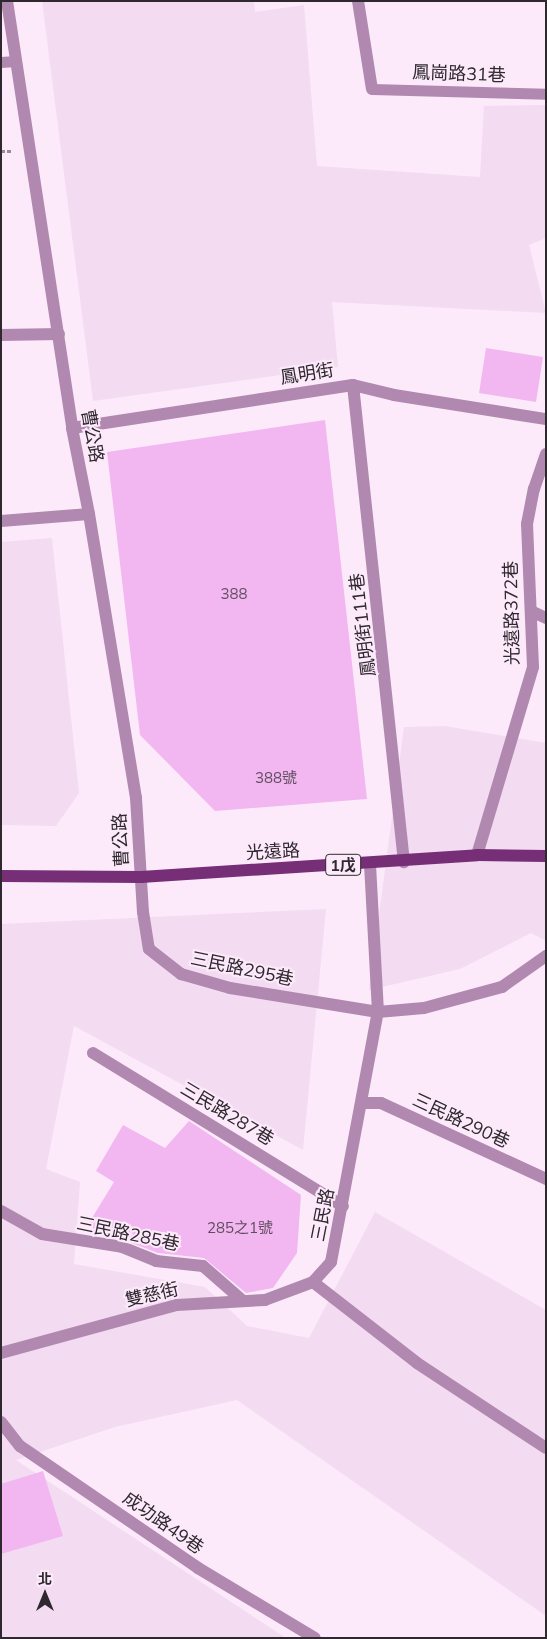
<!DOCTYPE html>
<html>
<head>
<meta charset="utf-8">
<style>
  body { margin:0 }
  #map { position:relative; width:547px; height:1639px; overflow:hidden; background:#fceafb; font-family:Mulish,"Noto Sans TC",sans-serif }
  div>[style] { position:absolute }
  .built>* { inset:0; background:#f3dbf2 }
  .building>* { inset:0; background:#f2b7f0 }
  .path>* { height:3px; margin-top:-1.5px; transform-origin:0; background:repeating-linear-gradient(90deg,#988b98 0 4px,transparent 0 6.5px) }
  .service>* { height:11px; margin:-5.5px; padding:0 5.5px; transform-origin:5.5px; border-radius:5.5px; background:#b189b0 }
  .minor>* { height:12px; margin:-6px; padding:0 6px; transform-origin:6px; border-radius:6px; background:#b189b0 }
  .primary>* { height:12px; margin:-6px; padding:0 6px; transform-origin:6px; border-radius:6px; background:#762f77 }
  span { translate:-50% -50%; white-space:nowrap; text-align:center; line-height:1.15; -webkit-text-stroke:4px #fceafb; paint-order:stroke }
  .number-label { font-size:15px; color:#604c5f }
  .number-label span { -webkit-text-stroke-width:0 }
  .shield-label span { padding:1px 4px; background:#fceafb; border:1px solid; border-radius:4px; -webkit-text-stroke-width:0 }
  .shield-label { font-size:16px; color:#2f282f; font-weight:700 }
  .street-label { font-size:18px; color:#2f282f }
  .frame { position:absolute; inset:0; border:2px solid #2f282f; pointer-events:none }
  .north { position:absolute; left:20px; top:1569px; width:50px; height:50px; -webkit-text-stroke:4px #fceafb; paint-order:stroke; rotate:0deg; font-size:14px; font-weight:700; line-height:20px; text-align:center; color:#2f282f }
  .north::after { content:''; display:block; margin:auto; width:18px; height:22px; background:#2f282f; clip-path:polygon(50% 0,100% 100%,50% 72%,0 100%) }
</style>
</head>
<body>
<div id="map">
  <div class="built">
    <i style="clip-path:polygon(42px 1px,254px 1px,255px 12px,304px 5px,317px 166px,480px 177px,484px 106px,546px 105px,546px 238px,529px 245px,546px 313px,332px 302px,338px 367px,93px 401px)"></i>
    <i style="clip-path:polygon(52px 538px,79px 793px,56px 826px,1px 825px,1px 542px)"></i>
    <i style="clip-path:polygon(445px 726px,546px 743px,546px 941px,531px 933px,460px 969px,369px 990px,404px 727px)"></i>
    <i style="clip-path:polygon(326px 909px,303px 1150px,74px 1026px,46px 1169px,80px 1182px,74px 1264px,205px 1287px,247px 1326px,309px 1338px,375px 1212px,546px 1310px,546px 1616px,237px 1400px,115px 1427px,16px 1460px,286px 1638px,1px 1638px,1px 924px)"></i>
  </div>
  <div class="building">
    <i style="clip-path:polygon(486px 348px,543px 357px,536px 402px,479px 393px)"></i>
    <i style="clip-path:polygon(325px 420px,367px 799px,215px 811px,140px 735px,107px 452px)"></i>
    <i style="clip-path:polygon(189px 1121px,301px 1195px,297px 1253px,273px 1288px,246px 1293px,204px 1258px,158px 1253px,87px 1226px,114px 1182px,96px 1171px,123px 1125px,165px 1148px)"></i>
    <i style="clip-path:polygon(43px 1471px,63px 1536px,1px 1554px,1px 1484px)"></i>
  </div>
  <div class="path">
    <i style="left:1px;top:151px;width:10px"></i>
  </div>
  <div class="service">
    <i style="left:1px;top:62px;width:15px;rotate:-4deg"></i>
    <i style="left:372px;top:89px;width:174px;rotate:1.6deg"></i>
  </div>
  <div class="minor">
    <i style="left:7px;top:1px;width:432px;rotate:81.3deg"></i>
    <i style="left:72px;top:428px;width:88px;rotate:78.8deg"></i>
    <i style="left:89px;top:514px;width:288px;rotate:80.6deg"></i>
    <i style="left:136px;top:798px;width:114px;rotate:86.5deg"></i>
    <i style="left:143px;top:912px;width:37px;rotate:81deg"></i>
    <i style="left:149px;top:949px;width:41px;rotate:38deg"></i>
    <i style="left:181px;top:974px;width:51px;rotate:15.9deg"></i>
    <i style="left:230px;top:988px;width:150px;rotate:9.2deg"></i>
    <i style="left:378px;top:1012px;width:46px;rotate:-5deg"></i>
    <i style="left:424px;top:1008px;width:81px;rotate:-15.1deg"></i>
    <i style="left:502px;top:987px;width:54px;rotate:-35.2deg"></i>
    <i style="left:358px;top:1px;width:89px;rotate:81deg"></i>
    <i style="left:1px;top:335px;width:58px;rotate:-1deg"></i>
    <i style="left:353px;top:385px;width:480px;rotate:83.9deg"></i>
    <i style="left:72px;top:428px;width:284px;rotate:-8.7deg"></i>
    <i style="left:353px;top:385px;width:42px;rotate:13.7deg"></i>
    <i style="left:394px;top:395px;width:154px;rotate:9deg"></i>
    <i style="left:1px;top:521px;width:88px;rotate:-4.5deg"></i>
    <i style="left:533px;top:612px;width:14px;rotate:25deg"></i>
    <i style="left:477px;top:855px;width:196px;rotate:-73.4deg"></i>
    <i style="left:533px;top:667px;width:143px;rotate:-92.4deg"></i>
    <i style="left:527px;top:524px;width:36px;rotate:-79deg"></i>
    <i style="left:534px;top:489px;width:37px;rotate:-71deg"></i>
    <i style="left:93px;top:1053px;width:293px;rotate:31.5deg"></i>
    <i style="left:361px;top:1103px;width:20px"></i>
    <i style="left:381px;top:1103px;width:182px;rotate:24.7deg"></i>
    <i style="left:1px;top:1211px;width:47px;rotate:29.3deg"></i>
    <i style="left:42px;top:1234px;width:81px;rotate:9.2deg"></i>
    <i style="left:122px;top:1247px;width:37px;rotate:22deg"></i>
    <i style="left:156px;top:1261px;width:47px;rotate:6.1deg"></i>
    <i style="left:203px;top:1266px;width:52px;rotate:41.1deg"></i>
    <i style="left:313px;top:1282px;width:132px;rotate:37.9deg"></i>
    <i style="left:417px;top:1363px;width:154px;rotate:33.4deg"></i>
    <i style="left:1px;top:1353px;width:182px;rotate:-15.3deg"></i>
    <i style="left:177px;top:1305px;width:88px;rotate:-3.3deg"></i>
    <i style="left:265px;top:1300px;width:51px;rotate:-20.6deg"></i>
    <i style="left:313px;top:1282px;width:27px;rotate:-48deg"></i>
    <i style="left:331px;top:1262px;width:254px;rotate:-79.4deg"></i>
    <i style="left:378px;top:1012px;width:148px;rotate:-93.1deg"></i>
    <i style="left:1px;top:1422px;width:31px;rotate:52deg"></i>
    <i style="left:20px;top:1446px;width:216px;rotate:34.4deg"></i>
    <i style="left:198px;top:1568px;width:136px;rotate:30.9deg"></i>
  </div>
  <div class="primary">
    <i style="left:1px;top:876px;width:140px;rotate:0.4deg"></i>
    <i style="left:141px;top:877px;width:337px;rotate:-3.7deg"></i>
    <i style="left:477px;top:855px;width:69px;rotate:0.8deg"></i>
  </div>
  <div class="number-label">
    <span style="left:234px;top:594px">388</span>
    <span style="left:276px;top:778px">388號</span>
    <span style="left:240px;top:1228px">285之1號</span>
  </div>
  <div class="shield-label">
    <span style="left:343px;top:865px">1戊</span>
  </div>
  <div class="street-label">
    <span style="left:459px;top:74px;rotate:2deg">鳳崗路31巷</span>
    <span style="left:307px;top:374px;rotate:-9deg">鳳明街</span>
    <span style="left:92px;top:436px;rotate:80deg">曹公路</span>
    <span style="left:512px;top:613px;rotate:-91deg">光遠路372巷</span>
    <span style="left:363px;top:625px;rotate:-97deg">鳳明街111巷</span>
    <span style="left:121px;top:840px;rotate:-93deg">曹公路</span>
    <span style="left:273px;top:852px;rotate:-3deg">光遠路</span>
    <span style="left:242px;top:969px;rotate:12deg">三民路295巷</span>
    <span style="left:227px;top:1114px;rotate:31deg">三民路287巷</span>
    <span style="left:461px;top:1121px;rotate:25deg">三民路290巷</span>
    <span style="left:323px;top:1215px;rotate:-79deg">三民路</span>
    <span style="left:128px;top:1234px;rotate:12deg">三民路285巷</span>
    <span style="left:152px;top:1295px;rotate:-13deg">雙慈街</span>
    <span style="left:163px;top:1523px;rotate:35deg">成功路49巷</span>
  </div>
  <div class="frame"></div>
  <div class="north">北</div>
</div>
</body>
</html>
